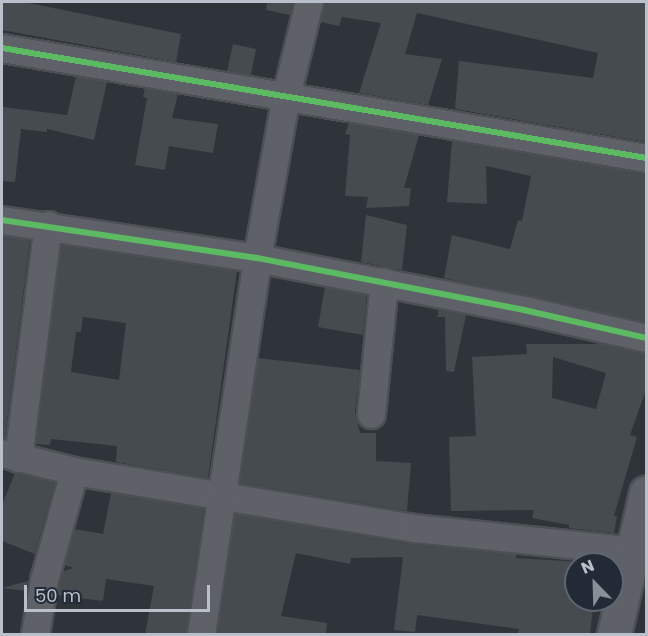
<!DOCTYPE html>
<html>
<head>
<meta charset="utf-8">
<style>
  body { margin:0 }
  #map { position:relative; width:648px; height:636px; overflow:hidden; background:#2e343a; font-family:Poppins,sans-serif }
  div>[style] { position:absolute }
  .building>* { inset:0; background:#464b50 }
  .roads { filter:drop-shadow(2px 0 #4c5055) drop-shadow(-2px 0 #4c5055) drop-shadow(0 2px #4c5055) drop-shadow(0 -2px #4c5055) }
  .minor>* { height:27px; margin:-13.5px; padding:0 13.5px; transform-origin:13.5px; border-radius:13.5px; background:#5e6268 }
  .tertiary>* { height:33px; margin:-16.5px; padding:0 16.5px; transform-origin:16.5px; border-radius:16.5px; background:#5e6268 }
  .cycleway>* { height:6px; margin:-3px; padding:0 3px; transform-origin:3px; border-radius:3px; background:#5cba63 }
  span { translate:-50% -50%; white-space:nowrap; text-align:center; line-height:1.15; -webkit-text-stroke:4.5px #212a35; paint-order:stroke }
  .frame { position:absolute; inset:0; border:3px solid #b9c0ca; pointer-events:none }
  .north { position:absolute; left:564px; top:552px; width:60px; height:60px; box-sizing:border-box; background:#212a35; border:2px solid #5e6671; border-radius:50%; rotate:337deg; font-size:16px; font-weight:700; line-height:24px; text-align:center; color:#b9c0ca }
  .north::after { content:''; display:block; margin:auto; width:21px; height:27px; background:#888f98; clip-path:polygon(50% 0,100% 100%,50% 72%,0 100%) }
  .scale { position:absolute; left:24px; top:585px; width:186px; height:27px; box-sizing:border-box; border:3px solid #b9c0ca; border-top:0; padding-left:8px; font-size:18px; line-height:21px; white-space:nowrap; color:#b9c0ca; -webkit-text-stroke:4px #212a35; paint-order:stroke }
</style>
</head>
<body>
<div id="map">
  <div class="building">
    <i style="clip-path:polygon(2px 2px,24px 2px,181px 34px,176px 62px,2px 30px)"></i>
    <i style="clip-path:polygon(267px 2px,293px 2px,290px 15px,266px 10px)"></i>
    <i style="clip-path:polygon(324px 2px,646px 2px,646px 142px,455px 109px,459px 61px,593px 78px,598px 53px,417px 13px,405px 54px,442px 59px,428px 105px,359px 93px,381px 23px,342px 17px,339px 26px,320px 22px)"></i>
    <i style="clip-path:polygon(233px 44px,256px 49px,251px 75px,227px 71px)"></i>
    <i style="clip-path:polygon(76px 77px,107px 82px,94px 140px,47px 129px,47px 132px,21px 129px,15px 182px,2px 181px,2px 107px,67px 115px)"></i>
    <i style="clip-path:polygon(145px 88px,178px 94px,172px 118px,218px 124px,213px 153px,169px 146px,165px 170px,135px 165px,147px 98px,143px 97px)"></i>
    <i style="clip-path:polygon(349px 123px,419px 135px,404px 188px,411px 188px,409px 206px,366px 208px,368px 197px,345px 196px,350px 135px,345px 134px)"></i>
    <i style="clip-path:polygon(452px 141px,646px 173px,646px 322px,444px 278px,452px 235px,510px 249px,518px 220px,522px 221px,531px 176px,486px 166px,487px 204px,447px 202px)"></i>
    <i style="clip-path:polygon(366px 215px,407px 225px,402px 270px,361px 262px)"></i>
    <i style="clip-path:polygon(2px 236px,30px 240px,5px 438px,2px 438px)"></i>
    <i style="clip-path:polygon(evenodd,61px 245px,237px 271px,208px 478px,116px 462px,117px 446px,51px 439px,50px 445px,36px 444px,61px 245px,83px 317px,126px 323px,119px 380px,71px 372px,76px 332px,81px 332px,83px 317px)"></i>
    <i style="clip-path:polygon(325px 287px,367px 295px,363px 335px,318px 327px)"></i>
    <i style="clip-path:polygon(439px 309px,466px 315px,454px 372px,446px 371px,445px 317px,437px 317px)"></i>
    <i style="clip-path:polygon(evenodd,526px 344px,602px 344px,646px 353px,646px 390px,630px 435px,637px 437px,614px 516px,617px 516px,614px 533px,569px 528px,569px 525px,532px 518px,534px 510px,451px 511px,449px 437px,476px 436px,472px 357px,527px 354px,526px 344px,553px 357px,606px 373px,596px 409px,552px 398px,553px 357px)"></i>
    <i style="clip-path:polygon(258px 358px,360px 370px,355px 412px,360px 433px,376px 433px,376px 461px,411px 463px,407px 511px,239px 483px)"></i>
    <i style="clip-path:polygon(15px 473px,55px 482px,35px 554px,2px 541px,2px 505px)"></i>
    <i style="clip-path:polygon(111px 493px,204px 509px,186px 634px,145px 634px,154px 586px,106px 579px,103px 601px,57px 595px,63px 571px,74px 568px,64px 565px,74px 529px,103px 534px)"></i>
    <i style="clip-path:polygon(235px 514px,411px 544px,516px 554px,516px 558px,600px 563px,576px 564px,576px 600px,594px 600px,590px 634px,518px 634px,519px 629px,417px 615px,415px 632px,394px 630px,403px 557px,351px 558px,350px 564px,296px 553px,281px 616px,327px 623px,326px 634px,217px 634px)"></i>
    <i style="clip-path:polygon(28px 581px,26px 591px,2px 588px)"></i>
  </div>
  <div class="roads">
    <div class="minor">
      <i style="left:2px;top:48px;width:653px;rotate:9.69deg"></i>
      <i style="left:2px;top:220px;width:258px;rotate:8.5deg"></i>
      <i style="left:257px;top:258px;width:272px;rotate:11deg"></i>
      <i style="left:524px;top:310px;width:125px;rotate:12.9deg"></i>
      <i style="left:371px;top:414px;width:133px;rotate:-84.4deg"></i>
      <i style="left:2px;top:453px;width:74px;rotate:14deg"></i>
      <i style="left:74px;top:471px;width:345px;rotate:9.5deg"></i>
      <i style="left:414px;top:528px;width:233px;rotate:5.9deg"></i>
      <i style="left:18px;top:458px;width:235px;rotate:-82.7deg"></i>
      <i style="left:35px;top:634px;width:55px;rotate:-80.5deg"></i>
      <i style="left:44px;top:580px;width:113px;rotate:-74.6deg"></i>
      <i style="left:201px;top:634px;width:380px;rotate:-81.5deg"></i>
      <i style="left:257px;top:258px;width:165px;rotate:-79.9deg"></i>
      <i style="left:286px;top:96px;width:97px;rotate:-76.3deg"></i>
    </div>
    <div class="tertiary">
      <i style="left:614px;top:634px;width:145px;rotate:-77.2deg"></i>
    </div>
  </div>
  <div class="cycleway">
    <i style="left:2px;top:48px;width:653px;rotate:9.69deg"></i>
    <i style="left:2px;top:220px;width:258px;rotate:8.5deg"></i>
    <i style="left:257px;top:258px;width:272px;rotate:11deg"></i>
    <i style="left:524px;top:310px;width:125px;rotate:12.9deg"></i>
  </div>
  <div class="frame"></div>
  <div class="north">N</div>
  <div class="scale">50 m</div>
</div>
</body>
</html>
